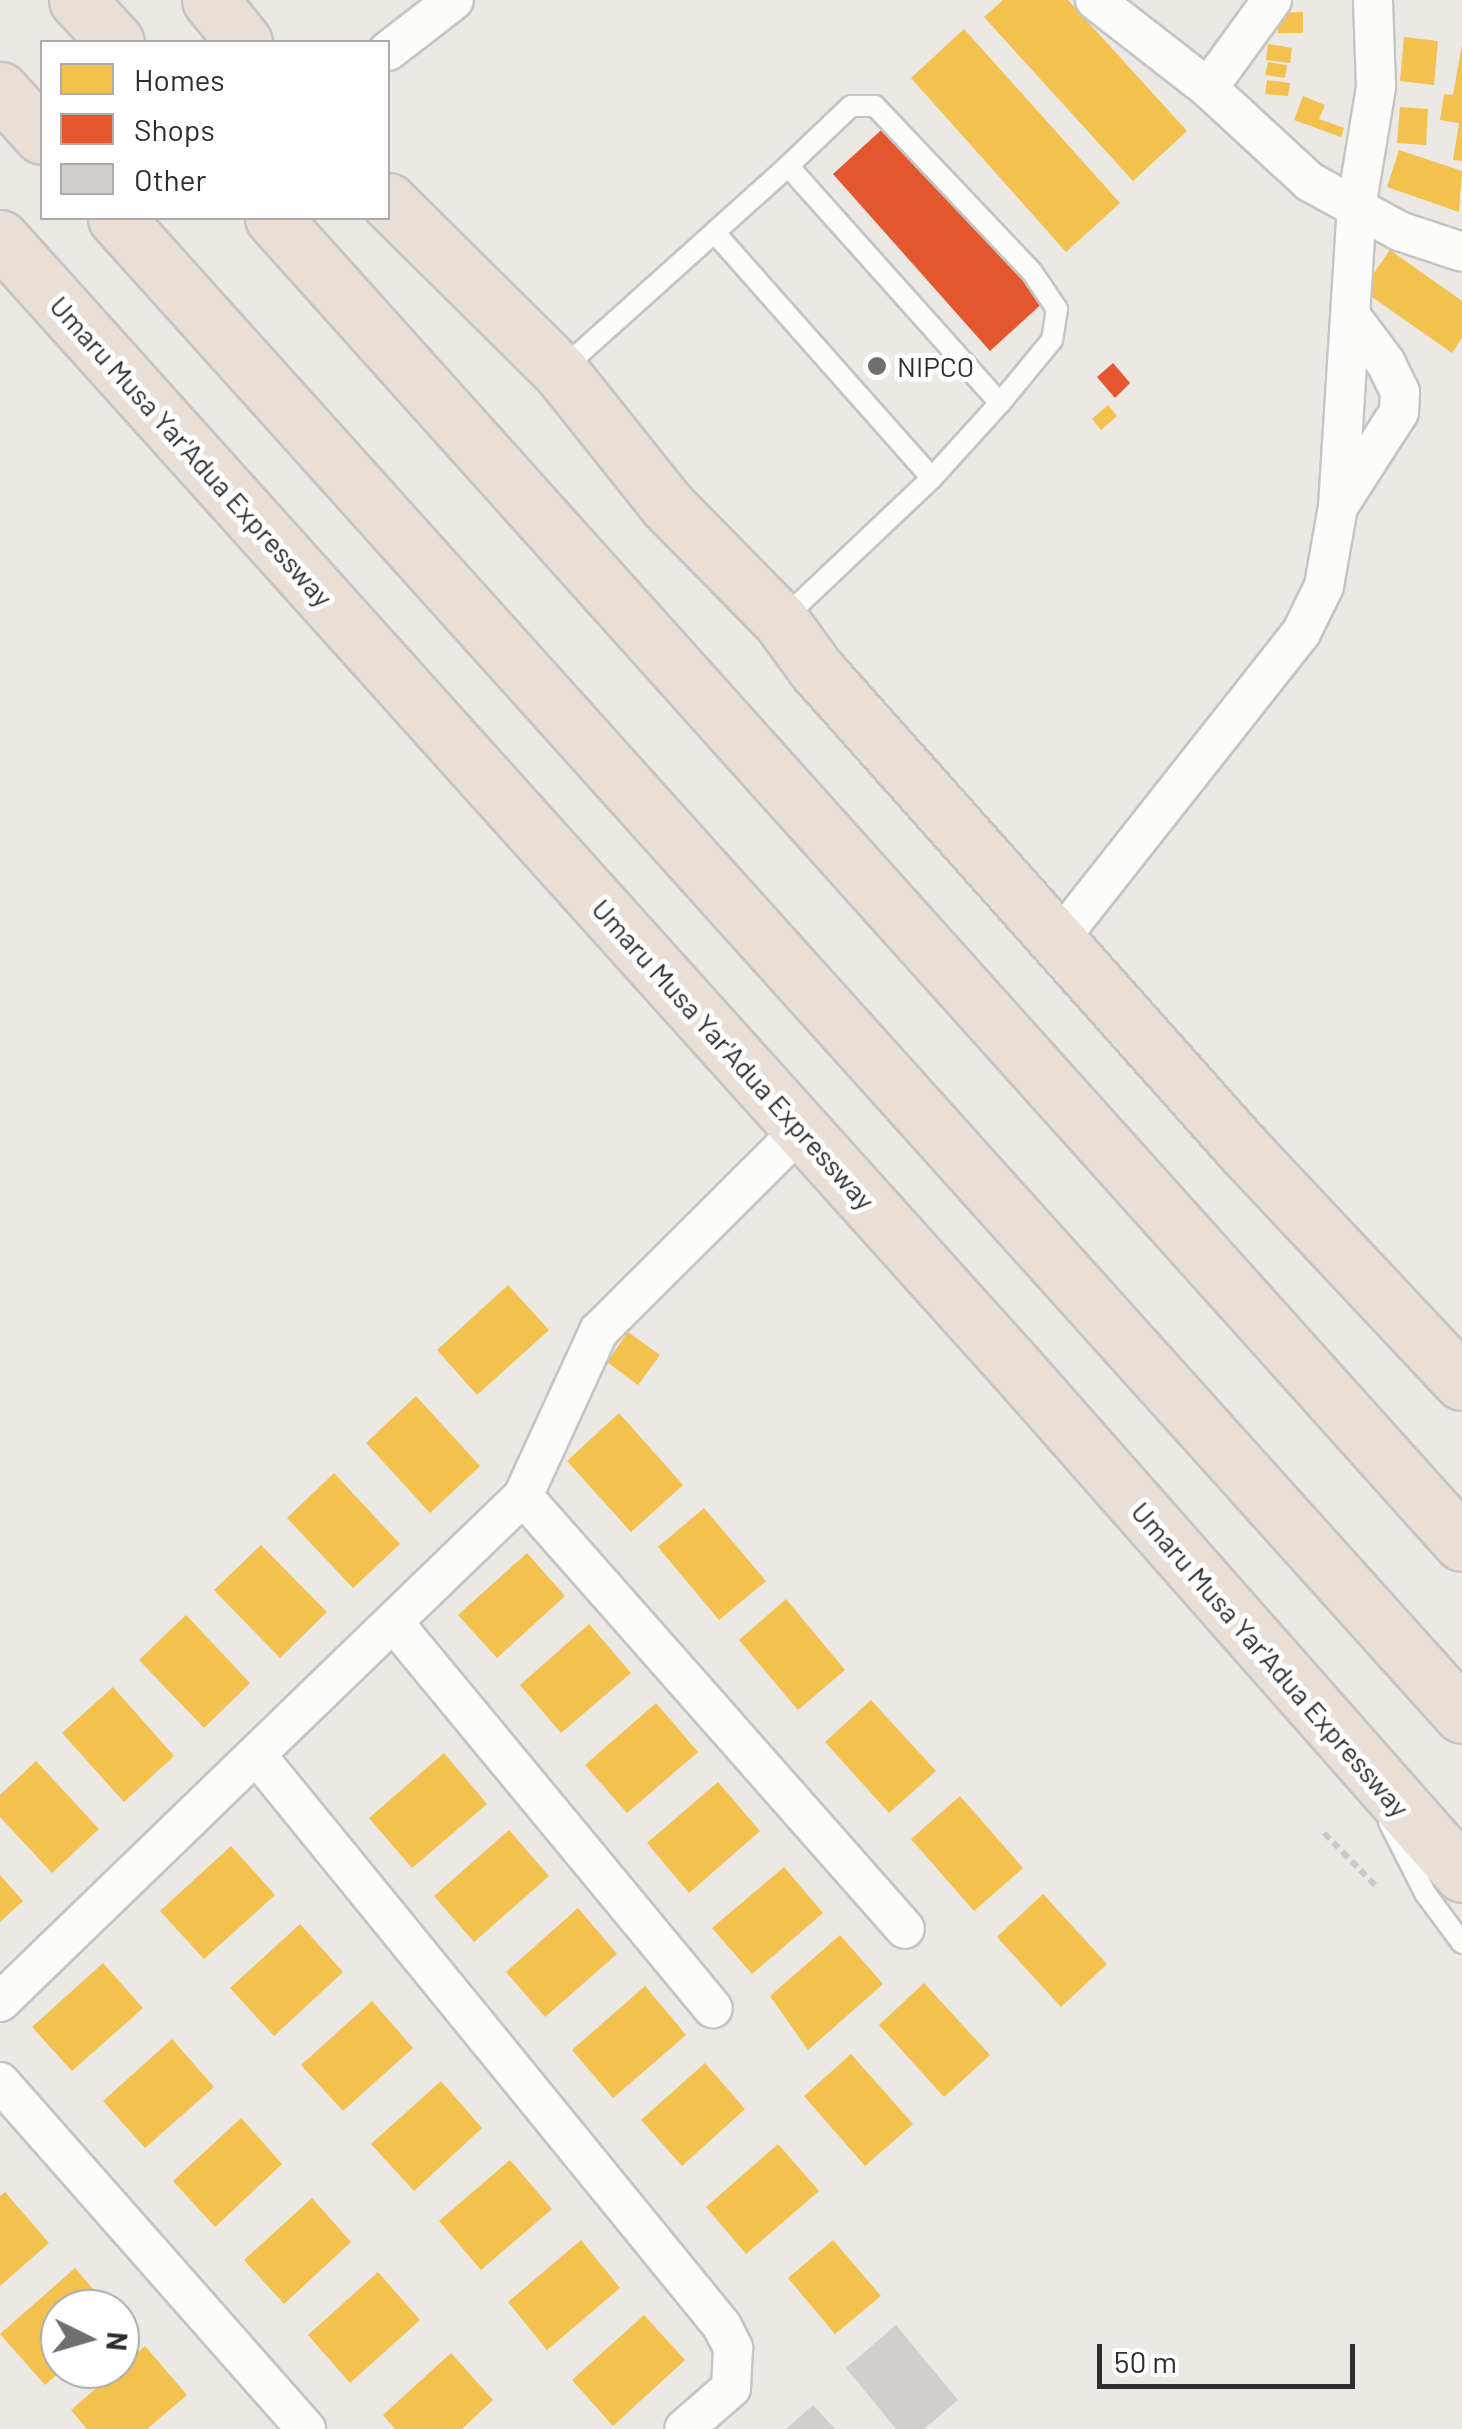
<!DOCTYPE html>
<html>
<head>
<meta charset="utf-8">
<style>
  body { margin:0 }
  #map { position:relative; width:1462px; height:2429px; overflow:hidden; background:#ece8e4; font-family:Barlow,sans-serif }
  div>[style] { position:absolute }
  .homes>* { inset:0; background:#f2c14e }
  .shops>* { inset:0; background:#e4572e }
  .building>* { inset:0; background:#d1cecb }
  .path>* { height:6px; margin-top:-3px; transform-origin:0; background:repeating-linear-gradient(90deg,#c9c9c8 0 8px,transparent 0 13px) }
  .roads { filter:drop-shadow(2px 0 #c5c4c5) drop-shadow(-2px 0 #c5c4c5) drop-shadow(0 2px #c5c4c5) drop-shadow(0 -2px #c5c4c5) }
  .lane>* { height:20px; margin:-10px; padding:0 10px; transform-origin:10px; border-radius:10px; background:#fcfcfb }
  .street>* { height:38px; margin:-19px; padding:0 19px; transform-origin:19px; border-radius:19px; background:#fcfcfb }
  .highway>* { height:55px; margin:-27.5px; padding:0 27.5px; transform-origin:27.5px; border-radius:27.5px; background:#eadfd6 }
  .dots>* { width:28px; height:28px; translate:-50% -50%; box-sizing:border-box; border:5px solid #fff; border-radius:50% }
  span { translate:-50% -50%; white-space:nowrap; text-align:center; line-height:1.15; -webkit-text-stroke:10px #fff; paint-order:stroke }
  .poi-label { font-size:28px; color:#2e2e2e }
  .left { translate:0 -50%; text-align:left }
  .street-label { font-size:28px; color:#2e2e2e }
  .legend { position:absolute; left:40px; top:40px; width:350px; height:180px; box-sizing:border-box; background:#fff; border:2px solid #ababab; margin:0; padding:12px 18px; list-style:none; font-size:30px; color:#2e2e2e }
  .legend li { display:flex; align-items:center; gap:20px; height:50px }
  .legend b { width:50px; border:2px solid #ababab }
  .north { position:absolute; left:40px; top:2289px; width:100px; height:100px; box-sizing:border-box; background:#fff; border:2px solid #ababab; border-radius:50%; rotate:95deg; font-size:28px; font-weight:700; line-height:40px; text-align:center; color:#2e2e2e }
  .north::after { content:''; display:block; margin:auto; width:35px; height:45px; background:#706f6e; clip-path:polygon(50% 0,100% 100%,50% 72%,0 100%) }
  .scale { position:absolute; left:1097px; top:2344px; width:258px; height:45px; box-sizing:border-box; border:5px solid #2e2e2e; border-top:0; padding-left:12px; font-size:30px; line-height:35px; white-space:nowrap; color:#2e2e2e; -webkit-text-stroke:8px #fff; paint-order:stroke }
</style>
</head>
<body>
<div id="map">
  <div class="homes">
    <i style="clip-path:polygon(1003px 0,1068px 0,1187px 131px,1133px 181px,984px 17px)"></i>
    <i style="clip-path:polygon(1303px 12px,1303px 33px,1278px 33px,1278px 13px)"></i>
    <i style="clip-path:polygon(964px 29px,1120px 203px,1066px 252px,911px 78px)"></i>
    <i style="clip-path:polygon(1404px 37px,1438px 41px,1434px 85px,1400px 81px)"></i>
    <i style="clip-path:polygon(1268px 44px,1292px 48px,1290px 63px,1266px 60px)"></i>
    <i style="clip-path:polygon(1462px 44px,1462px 161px,1453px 160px,1459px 123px,1440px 120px,1444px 94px,1453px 95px)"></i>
    <i style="clip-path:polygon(1268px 62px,1287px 65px,1285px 78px,1265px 75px)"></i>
    <i style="clip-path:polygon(1267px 80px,1290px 83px,1288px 96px,1265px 94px)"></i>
    <i style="clip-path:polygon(1303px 96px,1325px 105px,1319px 119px,1344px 128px,1341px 137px,1294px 120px)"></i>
    <i style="clip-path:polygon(1400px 107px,1428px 109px,1426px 145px,1397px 143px)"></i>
    <i style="clip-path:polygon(1399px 150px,1462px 171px,1459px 212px,1387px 187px)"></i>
    <i style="clip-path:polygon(1390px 250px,1462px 301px,1462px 338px,1452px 353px,1362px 290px)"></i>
    <i style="clip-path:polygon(1108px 405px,1117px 416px,1101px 430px,1092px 419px)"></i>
    <i style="clip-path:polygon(508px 1285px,549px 1330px,477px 1395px,437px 1350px)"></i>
    <i style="clip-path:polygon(628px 1332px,660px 1355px,638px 1385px,607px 1362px)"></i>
    <i style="clip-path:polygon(416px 1396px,480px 1466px,430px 1513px,366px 1443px)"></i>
    <i style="clip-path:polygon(619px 1413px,683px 1485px,631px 1532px,567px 1461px)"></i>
    <i style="clip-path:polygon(334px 1473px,400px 1544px,353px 1588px,287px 1518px)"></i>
    <i style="clip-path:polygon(704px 1508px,766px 1581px,719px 1620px,658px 1547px)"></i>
    <i style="clip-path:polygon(261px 1545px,327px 1612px,280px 1658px,214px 1590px)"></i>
    <i style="clip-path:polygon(527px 1553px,565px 1596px,497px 1658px,458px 1615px)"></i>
    <i style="clip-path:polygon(786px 1599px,845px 1670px,798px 1710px,739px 1640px)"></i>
    <i style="clip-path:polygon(186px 1615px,250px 1683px,204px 1728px,139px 1660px)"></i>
    <i style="clip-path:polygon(589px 1624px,631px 1673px,561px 1733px,520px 1685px)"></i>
    <i style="clip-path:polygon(113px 1687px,174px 1756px,124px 1802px,62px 1733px)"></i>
    <i style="clip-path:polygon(871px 1700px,936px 1771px,889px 1813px,825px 1742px)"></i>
    <i style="clip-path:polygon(656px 1703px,698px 1752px,627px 1813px,585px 1765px)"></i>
    <i style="clip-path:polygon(444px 1753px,487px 1804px,412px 1868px,369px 1818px)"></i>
    <i style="clip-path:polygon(36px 1761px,99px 1829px,52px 1873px,0 1817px,0 1795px)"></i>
    <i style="clip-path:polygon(718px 1782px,760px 1831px,689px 1893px,647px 1843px)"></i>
    <i style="clip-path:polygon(960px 1796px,1023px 1868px,974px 1911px,911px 1839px)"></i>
    <i style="clip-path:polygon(509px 1830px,549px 1876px,474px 1942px,434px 1896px)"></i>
    <i style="clip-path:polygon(231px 1846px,275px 1895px,204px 1959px,160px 1911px)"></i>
    <i style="clip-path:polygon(784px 1867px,823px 1913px,752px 1974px,712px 1928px)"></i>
    <i style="clip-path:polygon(0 1875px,23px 1901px,0 1922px)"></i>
    <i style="clip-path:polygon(1043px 1894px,1107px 1964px,1061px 2007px,997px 1937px)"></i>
    <i style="clip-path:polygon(578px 1908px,617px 1954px,545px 2017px,506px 1972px)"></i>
    <i style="clip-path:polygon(300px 1924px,343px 1972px,274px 2036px,230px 1988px)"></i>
    <i style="clip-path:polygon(840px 1935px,883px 1984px,808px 2050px,770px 1996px)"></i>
    <i style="clip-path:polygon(103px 1963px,143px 2008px,72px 2071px,32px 2027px)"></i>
    <i style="clip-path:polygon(924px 1983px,990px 2055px,944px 2097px,879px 2025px)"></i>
    <i style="clip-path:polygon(645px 1986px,686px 2035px,613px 2098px,572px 2050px)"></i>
    <i style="clip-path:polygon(372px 2001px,413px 2048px,343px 2111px,301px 2065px)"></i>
    <i style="clip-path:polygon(172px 2039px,214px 2087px,145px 2148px,103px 2101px)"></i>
    <i style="clip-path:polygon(851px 2054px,913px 2124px,865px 2166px,804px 2096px)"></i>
    <i style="clip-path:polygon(705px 2063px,745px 2109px,682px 2166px,641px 2120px)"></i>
    <i style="clip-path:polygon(441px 2081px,482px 2128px,414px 2191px,371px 2144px)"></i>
    <i style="clip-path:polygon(241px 2118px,282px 2164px,215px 2227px,173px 2181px)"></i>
    <i style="clip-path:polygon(778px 2144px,819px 2191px,746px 2254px,706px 2207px)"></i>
    <i style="clip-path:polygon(510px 2160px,552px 2209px,481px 2270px,439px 2221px)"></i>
    <i style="clip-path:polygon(5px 2192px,49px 2243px,0 2286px,0 2196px)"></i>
    <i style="clip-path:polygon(312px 2198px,351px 2242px,284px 2304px,244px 2260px)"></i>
    <i style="clip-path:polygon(581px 2240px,620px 2288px,547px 2350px,508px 2302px)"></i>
    <i style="clip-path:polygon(833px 2240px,881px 2296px,835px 2334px,788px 2278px)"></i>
    <i style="clip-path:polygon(75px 2268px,110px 2309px,60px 2309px,64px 2369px,45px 2385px,0 2334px)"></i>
    <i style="clip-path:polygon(378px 2272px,420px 2320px,350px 2383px,308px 2335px)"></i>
    <i style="clip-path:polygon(644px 2315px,685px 2360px,613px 2426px,572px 2380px)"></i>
    <i style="clip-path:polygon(145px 2346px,187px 2395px,147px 2429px,87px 2429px,71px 2410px)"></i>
    <i style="clip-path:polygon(451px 2353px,493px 2400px,462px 2429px,395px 2429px,383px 2415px)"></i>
  </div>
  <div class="shops">
    <i style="clip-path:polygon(889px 123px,1046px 300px,990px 351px,833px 174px)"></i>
    <i style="clip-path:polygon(1113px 363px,1130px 383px,1115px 398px,1097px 377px)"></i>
  </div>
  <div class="building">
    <i style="clip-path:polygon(896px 2325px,958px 2400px,924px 2429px,896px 2429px,846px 2368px)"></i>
    <i style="clip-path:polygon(813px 2405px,835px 2429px,786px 2429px)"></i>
  </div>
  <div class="path">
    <i style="left:1324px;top:1833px;width:73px;rotate:45.6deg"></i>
  </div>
  <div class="roads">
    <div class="lane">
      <i style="left:788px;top:166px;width:87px;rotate:-43.6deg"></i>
      <i style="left:851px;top:106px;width:24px"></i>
      <i style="left:875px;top:106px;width:228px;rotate:46.6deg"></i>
      <i style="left:1032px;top:272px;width:45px;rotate:56deg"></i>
      <i style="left:1057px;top:309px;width:31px;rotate:99deg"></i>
      <i style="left:1052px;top:340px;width:82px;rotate:129.5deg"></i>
      <i style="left:715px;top:233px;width:327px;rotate:48.5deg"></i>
      <i style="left:561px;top:370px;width:305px;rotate:-41.9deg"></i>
      <i style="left:788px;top:166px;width:318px;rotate:48.2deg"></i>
      <i style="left:1000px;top:403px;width:101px;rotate:132.2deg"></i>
      <i style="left:932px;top:478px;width:207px;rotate:136.6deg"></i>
      <i style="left:1389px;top:1822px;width:80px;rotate:63.1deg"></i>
      <i style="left:1425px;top:1893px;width:62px;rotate:53.5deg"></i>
    </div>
    <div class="street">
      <i style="left:1095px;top:0;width:143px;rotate:37.9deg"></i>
      <i style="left:1208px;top:88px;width:139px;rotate:42.7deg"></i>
      <i style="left:1310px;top:182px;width:102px;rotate:28.8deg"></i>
      <i style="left:1399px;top:231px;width:66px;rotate:18.4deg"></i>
      <i style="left:388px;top:51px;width:83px;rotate:-37.7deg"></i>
      <i style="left:1208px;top:88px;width:109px;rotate:-54deg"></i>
      <i style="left:1338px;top:507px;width:113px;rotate:-57.3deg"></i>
      <i style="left:1399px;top:412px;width:20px;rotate:-87deg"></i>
      <i style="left:1400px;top:392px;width:32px;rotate:-116deg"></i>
      <i style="left:1386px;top:363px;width:55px;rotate:-126.9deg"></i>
      <i style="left:1060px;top:938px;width:389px;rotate:-51.7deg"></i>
      <i style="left:1301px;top:633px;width:52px;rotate:-63.9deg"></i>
      <i style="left:1324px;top:586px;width:80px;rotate:-80deg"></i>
      <i style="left:1338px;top:507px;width:306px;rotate:-86.4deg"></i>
      <i style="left:1357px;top:202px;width:117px;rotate:-80.6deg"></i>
      <i style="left:1376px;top:87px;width:87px;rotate:-92deg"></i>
      <i style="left:523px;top:1496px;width:577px;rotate:48.58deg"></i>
      <i style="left:394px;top:1623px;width:500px;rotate:50.4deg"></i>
      <i style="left:258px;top:1757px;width:734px;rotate:50.8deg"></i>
      <i style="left:722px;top:2326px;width:25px;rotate:63deg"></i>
      <i style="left:733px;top:2348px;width:40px;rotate:92.9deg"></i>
      <i style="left:731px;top:2388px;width:62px;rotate:138.9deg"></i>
      <i style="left:0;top:2002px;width:728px;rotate:-44.05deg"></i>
      <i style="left:523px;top:1496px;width:182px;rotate:-65.3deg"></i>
      <i style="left:599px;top:1331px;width:285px;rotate:-44.9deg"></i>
      <i style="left:0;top:2082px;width:463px;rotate:48.6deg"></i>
    </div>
    <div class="highway">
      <i style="left:77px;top:0;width:57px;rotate:47.1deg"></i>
      <i style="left:210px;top:0;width:54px;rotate:51deg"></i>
      <i style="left:0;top:90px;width:62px;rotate:47.6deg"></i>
      <i style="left:388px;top:201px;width:242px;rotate:44.7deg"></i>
      <i style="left:560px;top:371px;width:171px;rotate:51.4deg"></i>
      <i style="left:667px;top:505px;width:163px;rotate:45.5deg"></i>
      <i style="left:781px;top:621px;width:58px;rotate:54.1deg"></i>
      <i style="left:815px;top:668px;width:645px;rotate:48.33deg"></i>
      <i style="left:1244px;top:1150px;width:318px;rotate:46.8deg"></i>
      <i style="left:116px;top:218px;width:2013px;rotate:48.04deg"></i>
      <i style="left:273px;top:218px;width:1780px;rotate:48.1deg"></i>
      <i style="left:0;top:238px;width:1509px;rotate:48.04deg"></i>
      <i style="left:1009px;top:1360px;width:685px;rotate:48.61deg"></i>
    </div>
  </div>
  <div class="dots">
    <i style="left:877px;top:366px;background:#706f6e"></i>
  </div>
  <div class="poi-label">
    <span class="left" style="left:897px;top:366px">NIPCO</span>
  </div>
  <div class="street-label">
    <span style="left:192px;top:451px;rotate:48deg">Umaru Musa Yar'Adua Expressway</span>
    <span style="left:734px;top:1054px;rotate:48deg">Umaru Musa Yar'Adua Expressway</span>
    <span style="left:1271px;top:1659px;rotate:49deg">Umaru Musa Yar'Adua Expressway</span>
  </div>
  <ul class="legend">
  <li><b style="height:28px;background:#f2c14e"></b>Homes</li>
  <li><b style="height:28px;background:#e4572e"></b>Shops</li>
  <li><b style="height:28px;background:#d1cecb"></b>Other</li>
  </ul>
  <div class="north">N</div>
  <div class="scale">50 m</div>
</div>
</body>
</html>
